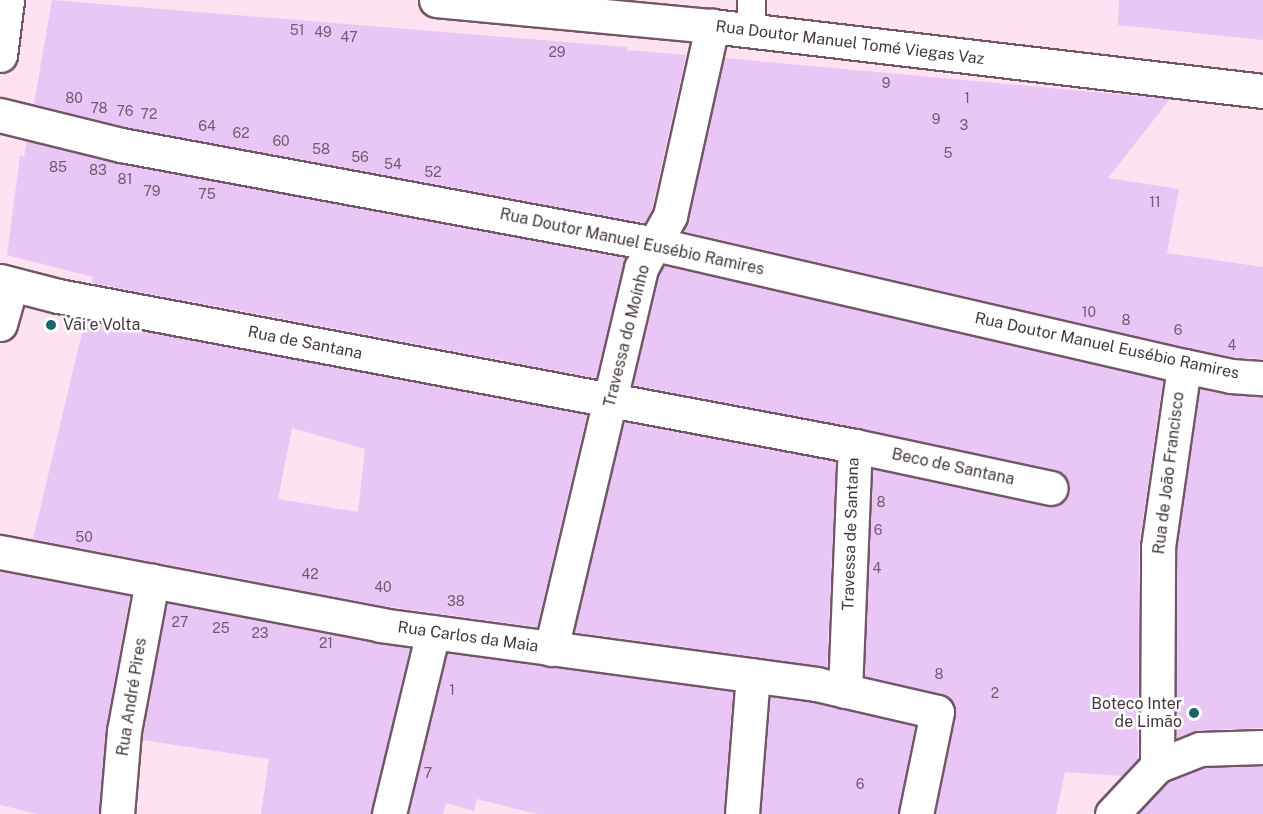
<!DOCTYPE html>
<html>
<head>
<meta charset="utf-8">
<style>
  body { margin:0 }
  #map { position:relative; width:1263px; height:814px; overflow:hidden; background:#fde2f1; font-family:"Public Sans",sans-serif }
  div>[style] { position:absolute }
  .building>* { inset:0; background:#e9c6f6 }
  .roads { filter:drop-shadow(2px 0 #735766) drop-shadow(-2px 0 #735766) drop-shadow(0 2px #735766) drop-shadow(0 -2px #735766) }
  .lane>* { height:27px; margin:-13.5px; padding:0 13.5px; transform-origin:13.5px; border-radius:13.5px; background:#fff }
  .street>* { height:33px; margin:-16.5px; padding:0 16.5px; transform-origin:16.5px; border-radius:16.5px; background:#fff }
  .dots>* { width:16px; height:16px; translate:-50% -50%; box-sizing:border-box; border:3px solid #fff; border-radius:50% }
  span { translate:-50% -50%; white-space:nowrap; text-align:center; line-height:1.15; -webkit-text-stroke:5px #fff; paint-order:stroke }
  .number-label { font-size:14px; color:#6f5c6d }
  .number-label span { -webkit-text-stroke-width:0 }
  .street-label { font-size:16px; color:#46383f }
  .poi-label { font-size:16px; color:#46383f }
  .left { translate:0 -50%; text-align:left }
  .right { translate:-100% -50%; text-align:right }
</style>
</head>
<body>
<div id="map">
  <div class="building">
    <i style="clip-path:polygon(52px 0,627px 47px,627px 50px,686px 55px,652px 209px,645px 223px,125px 127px,34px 104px)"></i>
    <i style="clip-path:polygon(1119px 0,1263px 0,1263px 40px,1118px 25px)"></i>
    <i style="clip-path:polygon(724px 58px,1170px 99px,1108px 178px,1179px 189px,1167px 253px,1263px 267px,1263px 359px,1234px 357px,1188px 348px,683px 231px,688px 220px)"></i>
    <i style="clip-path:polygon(27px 141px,118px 163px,625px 258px,596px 378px,92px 283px,93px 277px,7px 255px,20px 156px,24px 157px)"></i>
    <i style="clip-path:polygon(664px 265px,1163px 380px,1139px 547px,1138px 759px,1122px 776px,1065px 772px,1056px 814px,935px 814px,955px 716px,955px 706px,949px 698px,941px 694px,864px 676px,873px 469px,1048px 506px,1057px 506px,1065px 500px,1069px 491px,1069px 482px,1063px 474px,1055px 470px,858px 428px,633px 385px,659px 275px)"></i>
    <i style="clip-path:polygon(evenodd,85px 320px,587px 415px,537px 627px,384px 606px,33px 539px,85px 320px,292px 428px,365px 449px,358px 512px,278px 499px,292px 428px)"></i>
    <i style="clip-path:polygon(1200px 389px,1230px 395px,1263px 397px,1263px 728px,1199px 730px,1176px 738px,1177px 548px)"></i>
    <i style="clip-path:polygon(624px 422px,836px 461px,827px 667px,574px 632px)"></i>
    <i style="clip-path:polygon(0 571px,130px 596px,106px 728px,99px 814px,38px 814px,0 805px)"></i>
    <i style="clip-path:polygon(167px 603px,410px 648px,371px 814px,261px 814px,269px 759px,142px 740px)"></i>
    <i style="clip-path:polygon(447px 653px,733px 692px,724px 814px,537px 814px,477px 799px,474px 811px,446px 803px,443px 814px,408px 814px)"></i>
    <i style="clip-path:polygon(770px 697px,813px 702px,915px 726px,898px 814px,761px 814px)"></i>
    <i style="clip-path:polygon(1263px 766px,1263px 814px,1139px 814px,1168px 782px,1204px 768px)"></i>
  </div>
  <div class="roads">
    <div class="lane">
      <i style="left:751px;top:31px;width:31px;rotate:-90deg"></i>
    </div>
    <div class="street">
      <i style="left:436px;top:0;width:277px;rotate:5.4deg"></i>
      <i style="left:712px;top:26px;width:555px;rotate:6.73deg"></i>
      <i style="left:0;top:55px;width:55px;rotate:-82.7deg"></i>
      <i style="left:0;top:115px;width:125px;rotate:13.9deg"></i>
      <i style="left:121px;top:145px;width:543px;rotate:10.5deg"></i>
      <i style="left:655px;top:244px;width:543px;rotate:12.99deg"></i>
      <i style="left:1184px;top:366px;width:48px;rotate:12deg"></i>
      <i style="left:1231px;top:376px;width:32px;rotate:4deg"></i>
      <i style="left:0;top:281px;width:60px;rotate:14.5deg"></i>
      <i style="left:58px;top:296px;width:811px;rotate:10.66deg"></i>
      <i style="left:855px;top:446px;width:200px;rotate:12.1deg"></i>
      <i style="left:0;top:324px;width:41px;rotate:-74.2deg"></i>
      <i style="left:0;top:552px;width:388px;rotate:10.8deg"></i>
      <i style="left:381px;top:625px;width:439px;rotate:7.7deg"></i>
      <i style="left:816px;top:684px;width:124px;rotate:13deg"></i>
      <i style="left:937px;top:712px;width:104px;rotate:101.6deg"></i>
      <i style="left:551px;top:649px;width:391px;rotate:-76.7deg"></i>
      <i style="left:641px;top:268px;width:60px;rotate:-60.9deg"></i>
      <i style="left:670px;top:216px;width:195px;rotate:-77.5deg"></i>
      <i style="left:845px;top:691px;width:245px;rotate:-87.7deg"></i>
      <i style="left:1157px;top:766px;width:219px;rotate:-89.7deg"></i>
      <i style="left:1158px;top:547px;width:183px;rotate:-81.8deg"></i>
      <i style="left:117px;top:814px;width:83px;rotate:-85.2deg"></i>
      <i style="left:124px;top:731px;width:153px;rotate:-79.4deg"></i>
      <i style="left:389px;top:814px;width:187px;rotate:-76.4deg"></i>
      <i style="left:742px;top:814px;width:139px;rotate:-85.5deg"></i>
      <i style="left:1112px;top:814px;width:66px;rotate:-46.8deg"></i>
      <i style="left:1157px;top:766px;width:46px;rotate:-21.6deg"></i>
      <i style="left:1200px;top:749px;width:63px;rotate:-1.8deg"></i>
    </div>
  </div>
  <div class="dots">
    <i style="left:51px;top:325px;background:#18656d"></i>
    <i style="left:1194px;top:713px;background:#18656d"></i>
  </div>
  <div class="number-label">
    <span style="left:297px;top:30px">51</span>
    <span style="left:323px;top:32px">49</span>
    <span style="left:349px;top:37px">47</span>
    <span style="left:557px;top:52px">29</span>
    <span style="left:886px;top:83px">9</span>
    <span style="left:74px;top:98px">80</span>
    <span style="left:967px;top:98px">1</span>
    <span style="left:99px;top:108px">78</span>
    <span style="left:125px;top:111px">76</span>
    <span style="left:149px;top:114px">72</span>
    <span style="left:936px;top:119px">9</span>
    <span style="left:964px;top:125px">3</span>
    <span style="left:207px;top:126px">64</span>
    <span style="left:241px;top:133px">62</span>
    <span style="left:281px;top:141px">60</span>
    <span style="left:321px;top:149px">58</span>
    <span style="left:948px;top:153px">5</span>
    <span style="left:360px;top:157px">56</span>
    <span style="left:393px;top:164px">54</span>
    <span style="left:58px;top:167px">85</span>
    <span style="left:98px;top:170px">83</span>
    <span style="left:433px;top:172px">52</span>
    <span style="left:125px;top:179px">81</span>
    <span style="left:152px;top:191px">79</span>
    <span style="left:207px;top:194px">75</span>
    <span style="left:1155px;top:202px">11</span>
    <span style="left:1089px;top:312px">10</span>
    <span style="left:1126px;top:320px">8</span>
    <span style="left:1178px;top:330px">6</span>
    <span style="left:1232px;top:345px">4</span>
    <span style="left:881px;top:502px">8</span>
    <span style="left:878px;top:530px">6</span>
    <span style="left:84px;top:537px">50</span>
    <span style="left:877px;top:568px">4</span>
    <span style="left:310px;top:574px">42</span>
    <span style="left:383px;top:587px">40</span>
    <span style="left:456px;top:601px">38</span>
    <span style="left:180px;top:622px">27</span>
    <span style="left:221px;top:628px">25</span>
    <span style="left:260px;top:633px">23</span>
    <span style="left:326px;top:643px">21</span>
    <span style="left:939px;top:674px">8</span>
    <span style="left:452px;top:690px">1</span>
    <span style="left:995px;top:693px">2</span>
    <span style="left:428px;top:773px">7</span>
    <span style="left:860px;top:784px">6</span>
  </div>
  <div class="street-label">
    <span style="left:850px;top:43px;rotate:7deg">Rua Doutor Manuel Tomé Viegas Vaz</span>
    <span style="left:632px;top:242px;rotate:12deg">Rua Doutor Manuel Eusébio Ramires</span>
    <span style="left:627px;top:336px;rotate:-76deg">Travessa do Moínho</span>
    <span style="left:305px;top:343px;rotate:11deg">Rua de Santana</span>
    <span style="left:1107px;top:346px;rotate:12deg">Rua Doutor Manuel Eusébio Ramires</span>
    <span style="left:953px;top:467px;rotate:12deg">Beco de Santana</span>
    <span style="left:1169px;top:473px;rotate:-83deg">Rua de João Francisco</span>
    <span style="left:851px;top:534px;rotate:-88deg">Travessa de Santana</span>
    <span style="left:468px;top:637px;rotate:8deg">Rua Carlos da Maia</span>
    <span style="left:132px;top:697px;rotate:-81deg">Rua André Pires</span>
  </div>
  <div class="poi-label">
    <span class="left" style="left:63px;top:325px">Vai e Volta</span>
    <span class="right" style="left:1182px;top:713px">Boteco Inter<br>de Limão</span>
  </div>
</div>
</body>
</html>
